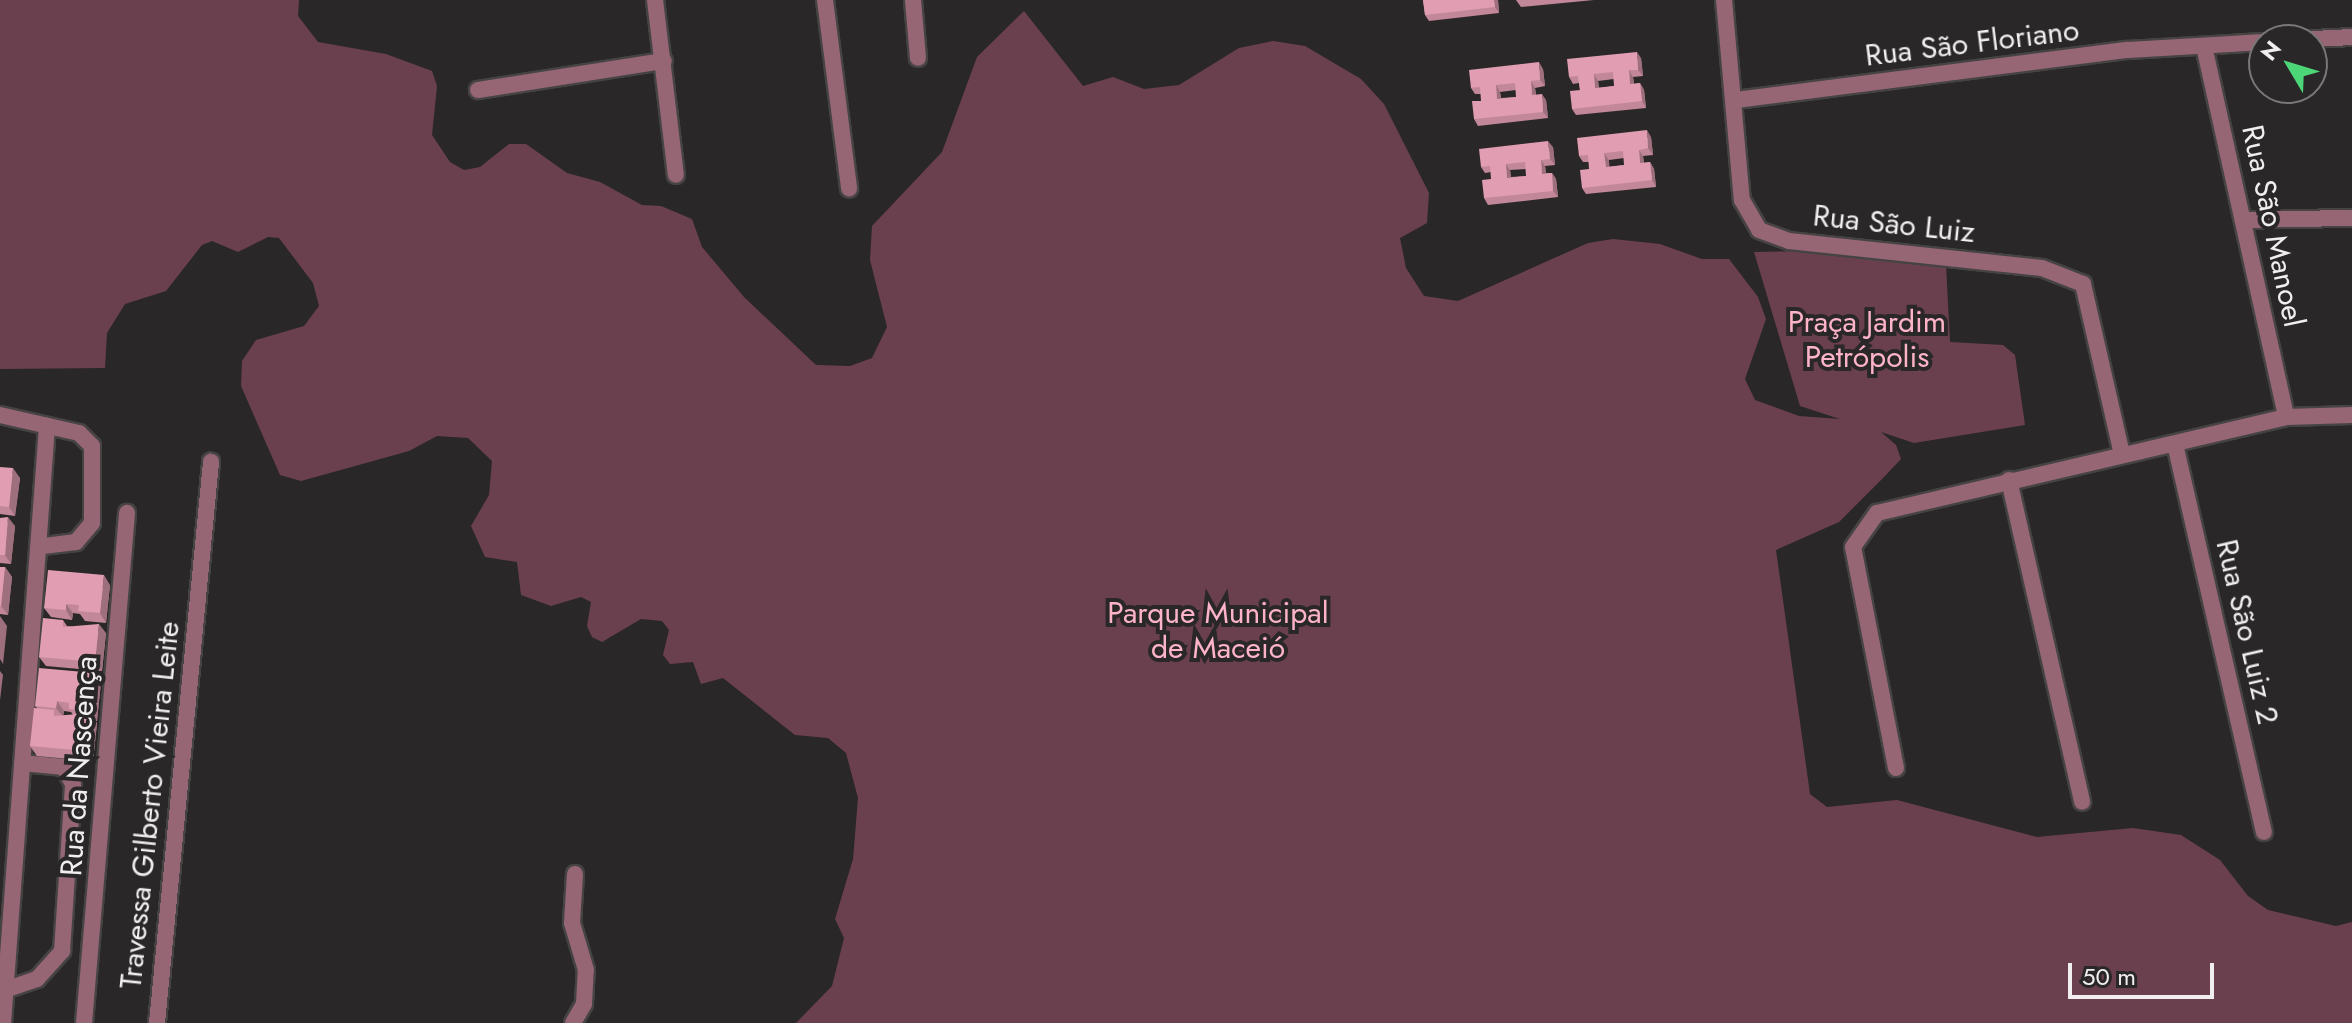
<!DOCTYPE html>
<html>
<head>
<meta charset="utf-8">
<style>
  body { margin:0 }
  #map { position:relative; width:2352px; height:1023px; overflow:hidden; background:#2a2728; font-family:Jost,sans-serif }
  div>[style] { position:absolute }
  .green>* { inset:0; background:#6b404e }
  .roads { filter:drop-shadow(2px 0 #464344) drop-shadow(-2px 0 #464344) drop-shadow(0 2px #464344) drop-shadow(0 -2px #464344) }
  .street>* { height:16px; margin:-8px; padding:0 8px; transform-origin:8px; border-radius:8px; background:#966675 }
  .wall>* { inset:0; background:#c28899 }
  .shaded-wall>* { inset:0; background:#9e6f7d }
  .building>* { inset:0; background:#e19eb2 }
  span { translate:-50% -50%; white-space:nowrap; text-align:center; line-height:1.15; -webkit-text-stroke:8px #2a2728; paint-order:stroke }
  .street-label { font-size:30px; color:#f0eeee }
  .park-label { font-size:30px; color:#fdb3c8 }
  .north { position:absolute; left:2248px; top:24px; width:80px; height:80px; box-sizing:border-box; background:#2a2728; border:2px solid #797777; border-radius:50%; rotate:308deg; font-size:22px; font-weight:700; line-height:32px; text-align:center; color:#f0eeee }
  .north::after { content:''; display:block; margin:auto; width:28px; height:36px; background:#4cd677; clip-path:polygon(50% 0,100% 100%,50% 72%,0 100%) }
  .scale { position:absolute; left:2068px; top:963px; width:146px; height:36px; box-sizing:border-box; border:4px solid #f0eeee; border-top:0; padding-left:10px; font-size:24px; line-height:28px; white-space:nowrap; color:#f0eeee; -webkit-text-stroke:6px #2a2728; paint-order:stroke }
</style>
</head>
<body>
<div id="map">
  <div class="green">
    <i style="clip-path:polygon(0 0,299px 0,298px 16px,318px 42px,386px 54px,432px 71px,437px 86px,432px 135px,450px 162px,464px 170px,480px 167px,509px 144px,526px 144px,567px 173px,600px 182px,642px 205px,661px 206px,692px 219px,702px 247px,744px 297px,816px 365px,850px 366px,872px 358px,887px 327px,870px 260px,872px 226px,942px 152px,977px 57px,1024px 11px,1083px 86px,1113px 77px,1144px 89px,1179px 85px,1239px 48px,1273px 41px,1305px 46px,1361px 79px,1384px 104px,1429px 193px,1427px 223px,1400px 238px,1406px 268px,1424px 296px,1458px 301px,1588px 243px,1613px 239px,1660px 244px,1702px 259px,1729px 259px,1758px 297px,1766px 319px,1745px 379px,1755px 400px,1799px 416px,1840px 419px,1800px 406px,1754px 252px,1807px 251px,1946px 264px,1950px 342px,2003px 345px,2015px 355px,2025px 425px,1914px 443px,1881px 432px,1896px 445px,1901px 459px,1885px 476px,1839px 522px,1776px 550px,1810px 794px,1827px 807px,1897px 800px,2037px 837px,2133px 828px,2181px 835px,2220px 860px,2248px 896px,2268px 910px,2336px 926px,2352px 922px,2352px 1023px,796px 1023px,832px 986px,844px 938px,835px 919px,853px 859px,858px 798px,846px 753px,828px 738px,795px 735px,723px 678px,701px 684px,693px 662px,670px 664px,663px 655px,669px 630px,662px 621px,641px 619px,602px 642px,592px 637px,587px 626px,591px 602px,581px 597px,551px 606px,521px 595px,517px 562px,485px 557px,471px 526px,489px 495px,492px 461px,468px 438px,437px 436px,409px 451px,301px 481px,280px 475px,241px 386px,242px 361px,256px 340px,304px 326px,319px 306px,313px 283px,279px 238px,268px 237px,238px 252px,212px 241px,202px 245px,166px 291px,125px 304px,107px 333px,105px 368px,0 369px)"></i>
  </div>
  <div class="roads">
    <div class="street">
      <i style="left:655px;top:0;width:176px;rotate:83.2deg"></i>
      <i style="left:825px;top:0;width:190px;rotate:82.7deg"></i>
      <i style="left:913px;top:0;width:58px;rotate:85.1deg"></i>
      <i style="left:1724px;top:0;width:201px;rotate:84.9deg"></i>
      <i style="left:1742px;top:200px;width:34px;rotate:60deg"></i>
      <i style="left:1759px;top:230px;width:32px;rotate:20deg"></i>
      <i style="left:1789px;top:241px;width:254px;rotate:6.1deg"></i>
      <i style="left:2042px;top:268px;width:44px;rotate:21.3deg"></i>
      <i style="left:2083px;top:284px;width:174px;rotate:77.1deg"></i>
      <i style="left:2295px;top:40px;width:57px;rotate:-3deg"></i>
      <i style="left:2204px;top:46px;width:380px;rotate:77.5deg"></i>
      <i style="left:478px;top:90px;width:188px;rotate:-8.9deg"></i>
      <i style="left:1736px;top:100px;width:395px;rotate:-7.3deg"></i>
      <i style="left:2128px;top:50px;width:136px;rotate:-3.4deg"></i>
      <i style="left:2243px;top:220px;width:109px;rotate:-1.1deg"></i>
      <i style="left:0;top:415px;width:81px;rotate:12.8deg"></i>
      <i style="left:79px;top:433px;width:18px;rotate:45deg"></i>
      <i style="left:92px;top:446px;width:77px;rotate:90deg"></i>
      <i style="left:92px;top:523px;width:25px;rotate:130deg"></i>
      <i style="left:76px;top:542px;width:38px;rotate:173deg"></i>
      <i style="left:2175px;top:444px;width:398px;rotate:77.1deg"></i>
      <i style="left:2009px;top:480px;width:330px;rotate:77.2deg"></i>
      <i style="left:1896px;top:768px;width:225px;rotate:-101deg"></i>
      <i style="left:1853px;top:547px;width:42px;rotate:-54.8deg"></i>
      <i style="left:1877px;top:513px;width:420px;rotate:-13.2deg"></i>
      <i style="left:2286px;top:417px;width:66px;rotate:-1.7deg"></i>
      <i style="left:5px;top:990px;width:34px;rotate:-19deg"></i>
      <i style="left:37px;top:979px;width:38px;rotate:-48deg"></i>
      <i style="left:62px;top:951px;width:167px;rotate:-86.2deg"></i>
      <i style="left:73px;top:784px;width:19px;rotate:-118deg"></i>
      <i style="left:64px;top:767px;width:42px;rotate:-174.6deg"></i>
      <i style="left:3px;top:1023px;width:599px;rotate:-85.78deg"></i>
      <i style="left:84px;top:1023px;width:512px;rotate:-85.18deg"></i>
      <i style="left:157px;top:1023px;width:564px;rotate:-84.5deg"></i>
      <i style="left:573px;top:1023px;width:22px;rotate:-60deg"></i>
      <i style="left:584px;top:1004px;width:34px;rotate:-87deg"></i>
      <i style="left:586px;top:970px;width:49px;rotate:-106.6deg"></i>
      <i style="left:572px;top:923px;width:49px;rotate:-86.5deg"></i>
    </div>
  </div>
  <div class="wall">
    <i style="clip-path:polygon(1423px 0,1498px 0,1499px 13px,1429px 21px,1425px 15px)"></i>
    <i style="clip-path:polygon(1516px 0,1594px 0,1521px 7px)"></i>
    <i style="clip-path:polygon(evenodd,1641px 58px,1643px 76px,1633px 77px,1634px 84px,1640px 83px,1644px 90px,1646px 108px,1576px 115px,1572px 109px,1580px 90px,1579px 83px,1573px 84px,1569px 77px,1641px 58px,1614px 79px,1614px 86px,1599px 88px,1598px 81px,1614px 79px)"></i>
    <i style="clip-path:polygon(evenodd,1543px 69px,1545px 86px,1535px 88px,1536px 95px,1546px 100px,1548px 118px,1478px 126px,1474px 119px,1481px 101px,1481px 94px,1475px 94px,1471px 88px,1543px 69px,1516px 90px,1516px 97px,1501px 98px,1500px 92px,1516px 90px)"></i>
    <i style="clip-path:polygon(evenodd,1651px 137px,1653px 155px,1643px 156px,1644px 163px,1650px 162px,1654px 169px,1656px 187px,1586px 194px,1582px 188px,1589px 169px,1589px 162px,1583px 162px,1579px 156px,1651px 137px,1624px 158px,1624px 165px,1609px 167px,1609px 160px,1624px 158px)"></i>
    <i style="clip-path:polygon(evenodd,1553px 147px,1555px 165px,1545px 166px,1546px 173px,1552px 173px,1556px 179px,1558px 197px,1488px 205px,1484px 198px,1491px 179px,1491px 172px,1485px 173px,1481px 167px,1553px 147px,1526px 169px,1526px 176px,1511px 177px,1510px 170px,1526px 169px)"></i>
    <i style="clip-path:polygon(0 467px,20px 478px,15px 516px,0 514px)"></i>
    <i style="clip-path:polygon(0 518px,15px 526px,11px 564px,0 563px)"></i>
    <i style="clip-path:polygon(0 567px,5px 567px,12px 577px,8px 615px,0 614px)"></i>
    <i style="clip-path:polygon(110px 585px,106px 623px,85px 621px,80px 614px,73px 613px,72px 620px,51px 617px,44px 608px)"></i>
    <i style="clip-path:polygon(63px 620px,67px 626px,106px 633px,102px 671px,46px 666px,39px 657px)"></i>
    <i style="clip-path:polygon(evenodd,101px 682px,97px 721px,95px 721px,97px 723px,93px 761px,37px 756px,30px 746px,37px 708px,35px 706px,101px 682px,64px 711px,71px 712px,73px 715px,63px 716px,64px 711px)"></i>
  </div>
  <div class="shaded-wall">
    <i style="clip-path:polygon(1494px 0,1498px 0,1499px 13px,1495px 7px)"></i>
    <i style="clip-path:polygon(1637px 52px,1641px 58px,1643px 76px,1638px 70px)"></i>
    <i style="clip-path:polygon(1539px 62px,1543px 69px,1545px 86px,1540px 80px)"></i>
    <i style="clip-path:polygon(1629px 70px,1633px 77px,1635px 91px,1630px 84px)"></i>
    <i style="clip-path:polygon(1594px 74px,1598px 81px,1600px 95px,1595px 88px)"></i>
    <i style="clip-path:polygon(1531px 81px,1535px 88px,1537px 101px,1532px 95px)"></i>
    <i style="clip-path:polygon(1640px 83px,1644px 90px,1646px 108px,1642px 101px)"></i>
    <i style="clip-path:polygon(1496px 85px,1500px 92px,1502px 105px,1497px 99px)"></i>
    <i style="clip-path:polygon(1542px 94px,1546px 100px,1548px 118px,1543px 112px)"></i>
    <i style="clip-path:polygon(1647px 130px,1651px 137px,1653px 155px,1648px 148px)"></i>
    <i style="clip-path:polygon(1548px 141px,1553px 147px,1555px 165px,1550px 159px)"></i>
    <i style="clip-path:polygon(1639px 150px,1643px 156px,1645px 170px,1640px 163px)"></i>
    <i style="clip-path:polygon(1604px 153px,1609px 160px,1610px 173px,1606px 167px)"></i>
    <i style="clip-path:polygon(1541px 160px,1545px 166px,1547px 180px,1542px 174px)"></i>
    <i style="clip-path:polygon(1650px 162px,1654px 169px,1656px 187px,1652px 180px)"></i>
    <i style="clip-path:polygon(1506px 164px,1510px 170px,1512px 184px,1507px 178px)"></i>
    <i style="clip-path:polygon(1552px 173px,1556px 179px,1558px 197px,1553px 191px)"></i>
    <i style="clip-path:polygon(13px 468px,20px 478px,15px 516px,9px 507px)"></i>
    <i style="clip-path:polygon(8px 517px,15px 526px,11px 564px,5px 555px)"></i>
    <i style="clip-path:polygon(5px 567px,12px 577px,8px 615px,1px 606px)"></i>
    <i style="clip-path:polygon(104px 575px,110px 585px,106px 623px,100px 613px)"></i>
    <i style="clip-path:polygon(66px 604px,73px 613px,72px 620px,66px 610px)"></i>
    <i style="clip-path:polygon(0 616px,7px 626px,3px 664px,0 659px)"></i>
    <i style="clip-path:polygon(99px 624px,106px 633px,102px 671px,95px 662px)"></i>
    <i style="clip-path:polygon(0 671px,3px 675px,0 700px)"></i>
    <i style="clip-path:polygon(95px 673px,101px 682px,97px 721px,90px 711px)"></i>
    <i style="clip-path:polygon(57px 701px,64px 711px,63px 717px,56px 708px)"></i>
    <i style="clip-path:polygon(90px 713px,97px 723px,93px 761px,86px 751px)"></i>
  </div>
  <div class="building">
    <i style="clip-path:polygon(1423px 0,1494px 0,1495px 7px,1425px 15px)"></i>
    <i style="clip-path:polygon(evenodd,1637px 52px,1638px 70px,1629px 70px,1630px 84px,1640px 83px,1642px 101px,1572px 109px,1570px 91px,1580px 90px,1578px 76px,1569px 77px,1567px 59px,1637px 52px,1613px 72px,1614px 86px,1595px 88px,1594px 74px,1613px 72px)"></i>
    <i style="clip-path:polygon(evenodd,1539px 62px,1540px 80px,1531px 81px,1532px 95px,1542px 94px,1543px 112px,1474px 119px,1472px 101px,1481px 101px,1480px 87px,1471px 88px,1469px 70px,1539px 62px,1515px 83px,1516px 97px,1497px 99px,1496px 85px,1515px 83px)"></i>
    <i style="clip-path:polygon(evenodd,1647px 130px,1648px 148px,1639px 150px,1640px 163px,1650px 162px,1652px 180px,1582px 188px,1580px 170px,1589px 169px,1588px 155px,1579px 156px,1577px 138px,1647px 130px,1623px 151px,1624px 165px,1606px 167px,1604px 153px,1623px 151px)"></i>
    <i style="clip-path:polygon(evenodd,1548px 141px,1550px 159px,1541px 160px,1542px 174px,1552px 173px,1553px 191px,1484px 198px,1482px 180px,1491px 179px,1490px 166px,1481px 167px,1479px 149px,1548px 141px,1525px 162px,1526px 176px,1507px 178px,1506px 164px,1525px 162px)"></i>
    <i style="clip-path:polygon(0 467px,13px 468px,9px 507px,0 506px)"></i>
    <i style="clip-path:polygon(8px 517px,5px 555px,0 555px,0 518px)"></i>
    <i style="clip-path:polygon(0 567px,5px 567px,1px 606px,0 606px)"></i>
    <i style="clip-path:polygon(48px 570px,104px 575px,100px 613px,78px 611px,79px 605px,66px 604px,66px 610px,44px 608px)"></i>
    <i style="clip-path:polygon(43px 618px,63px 620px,63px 627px,99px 624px,95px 662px,39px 657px)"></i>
    <i style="clip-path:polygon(39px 668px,95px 673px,90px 711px,69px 709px,69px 703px,57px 701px,56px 708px,35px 706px)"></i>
    <i style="clip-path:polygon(34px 708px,54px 710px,54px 716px,90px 713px,86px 751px,30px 746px)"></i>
  </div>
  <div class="street-label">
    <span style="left:1972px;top:43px;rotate:-7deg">Rua São Floriano</span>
    <span style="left:1894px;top:224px;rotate:6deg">Rua São Luiz</span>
    <span style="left:2273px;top:226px;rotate:78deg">Rua São Manoel</span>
    <span style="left:2247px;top:632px;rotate:77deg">Rua São Luiz 2</span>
    <span style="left:79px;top:766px;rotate:-86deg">Rua da Nascença</span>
    <span style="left:150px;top:805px;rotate:-84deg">Travessa Gilberto Vieira Leite</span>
  </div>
  <div class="park-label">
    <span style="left:1867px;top:339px">Praça Jardim<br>Petrópolis</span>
    <span style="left:1218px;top:630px">Parque Municipal<br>de Maceió</span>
  </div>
  <div class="north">N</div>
  <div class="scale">50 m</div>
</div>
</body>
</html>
